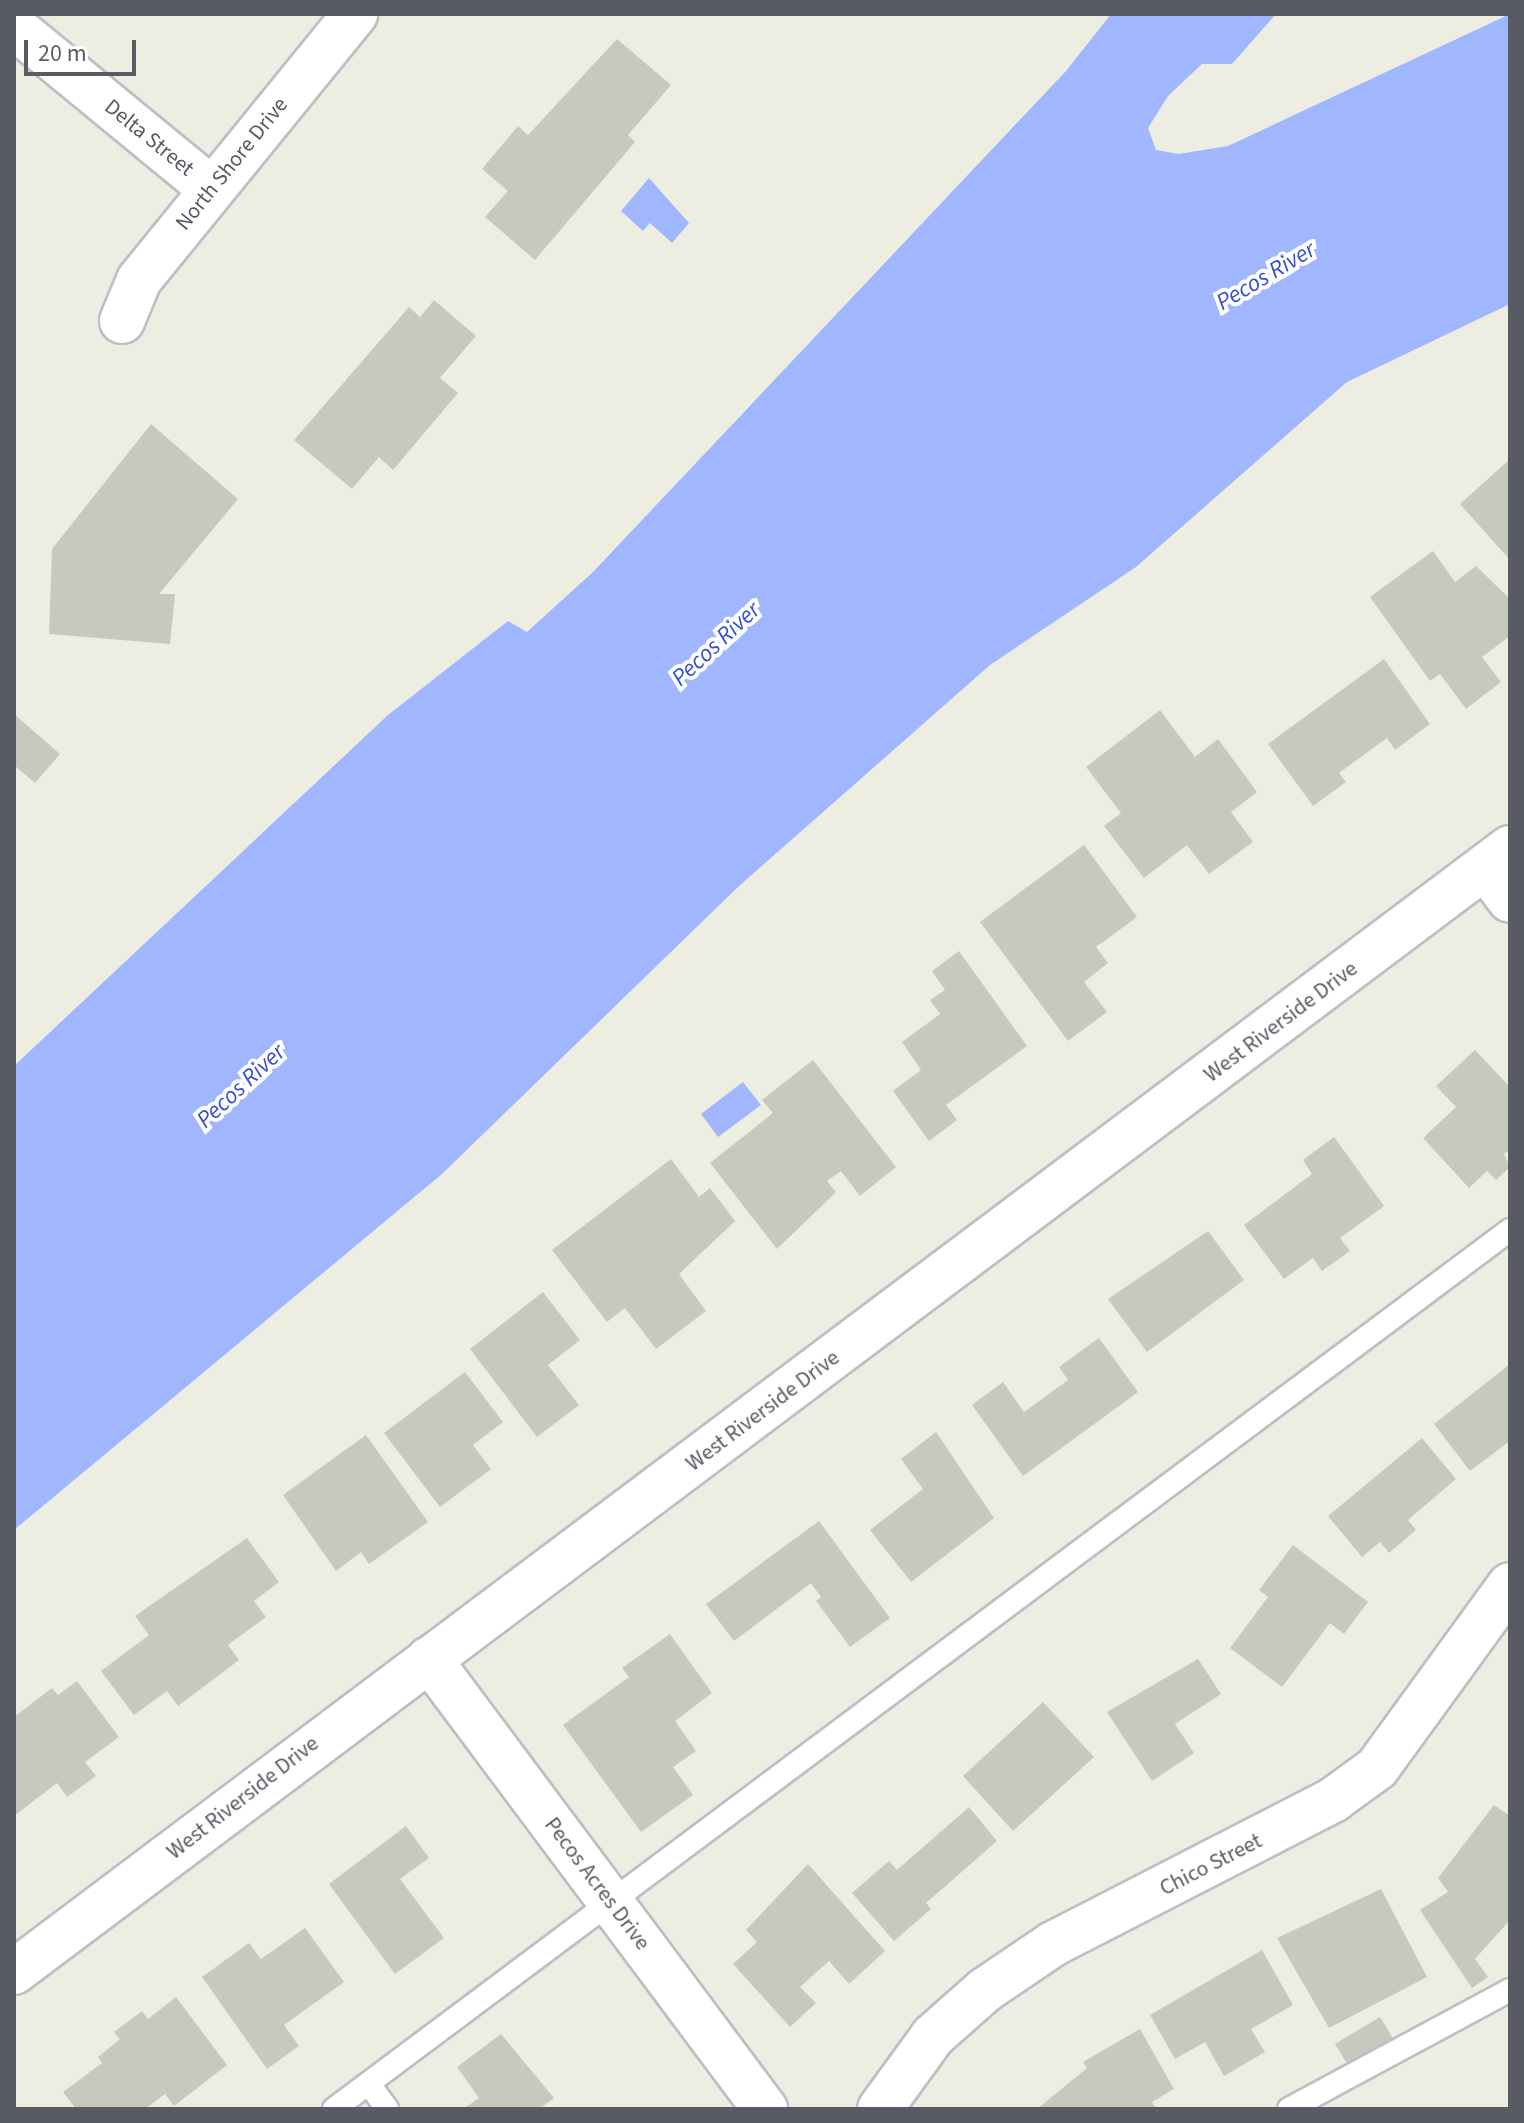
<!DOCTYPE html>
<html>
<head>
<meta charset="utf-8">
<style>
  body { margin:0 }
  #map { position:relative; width:1524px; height:2123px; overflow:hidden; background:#edeee1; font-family:"Source Sans 3",sans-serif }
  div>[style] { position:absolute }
  .water>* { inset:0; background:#a0b6ff }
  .building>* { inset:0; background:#c8c9be }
  .roads { filter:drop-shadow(2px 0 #bebec6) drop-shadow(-2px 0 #bebec6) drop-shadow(0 2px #bebec6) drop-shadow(0 -2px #bebec6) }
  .service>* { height:22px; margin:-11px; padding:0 11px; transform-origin:11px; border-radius:11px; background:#fff }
  .minor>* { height:44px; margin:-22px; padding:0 22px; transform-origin:22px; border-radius:22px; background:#fff }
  span { translate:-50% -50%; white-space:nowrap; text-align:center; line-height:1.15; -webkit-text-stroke:8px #fff; paint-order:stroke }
  .street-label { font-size:22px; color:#595b64 }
  .water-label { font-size:24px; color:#364ecf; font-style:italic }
  .frame { position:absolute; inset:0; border:16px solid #595b64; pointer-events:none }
  .scale { position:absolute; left:24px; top:40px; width:112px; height:36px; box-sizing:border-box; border:4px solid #595b64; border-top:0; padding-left:10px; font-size:24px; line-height:28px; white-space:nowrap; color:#595b64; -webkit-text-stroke:6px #fff; paint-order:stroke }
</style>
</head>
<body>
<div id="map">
  <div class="water">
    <i style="clip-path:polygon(1111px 14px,1276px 14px,1232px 64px,1202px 64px,1168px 96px,1148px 128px,1156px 150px,1179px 154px,1228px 146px,1510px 14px,1510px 304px,1347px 382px,1136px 567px,990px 665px,738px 887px,442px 1174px,14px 1530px,14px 1066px,388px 715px,508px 621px,527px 632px,593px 572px,1066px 71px)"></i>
    <i style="clip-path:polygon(649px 178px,689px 223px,672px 243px,650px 223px,643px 231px,621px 211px)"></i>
    <i style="clip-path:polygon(743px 1082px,761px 1105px,718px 1137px,701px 1114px)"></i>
  </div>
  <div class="building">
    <i style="clip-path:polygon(617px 39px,671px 85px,628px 135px,635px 142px,535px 260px,485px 217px,508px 191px,482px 169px,518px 126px,528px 135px)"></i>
    <i style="clip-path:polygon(434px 300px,476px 336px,440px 378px,458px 393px,393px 470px,379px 457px,352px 489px,294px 440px,409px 307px,420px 317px)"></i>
    <i style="clip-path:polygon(151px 424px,238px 499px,159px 594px,175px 594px,170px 644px,49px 634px,52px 549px)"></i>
    <i style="clip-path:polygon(1510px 459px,1510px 560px,1460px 504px)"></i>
    <i style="clip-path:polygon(1433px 551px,1455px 582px,1476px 566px,1510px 599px,1510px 636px,1482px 657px,1501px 682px,1466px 709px,1440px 674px,1430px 681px,1370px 597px)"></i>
    <i style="clip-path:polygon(1384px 659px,1430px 724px,1395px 750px,1387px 738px,1339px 773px,1346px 782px,1313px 806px,1268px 744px)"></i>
    <i style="clip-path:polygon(1160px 710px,1195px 757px,1218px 739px,1257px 792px,1231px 812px,1253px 842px,1209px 874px,1187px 845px,1144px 878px,1104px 826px,1121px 813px,1086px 767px)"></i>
    <i style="clip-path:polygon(14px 714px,60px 754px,35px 783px,14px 765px)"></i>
    <i style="clip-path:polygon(1084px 845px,1137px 917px,1096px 947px,1108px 963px,1084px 982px,1107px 1012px,1068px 1041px,980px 922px)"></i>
    <i style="clip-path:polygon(959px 951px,1027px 1046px,946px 1105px,957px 1120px,929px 1141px,893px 1091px,921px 1070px,902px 1042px,940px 1014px,930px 1000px,945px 990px,932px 971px)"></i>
    <i style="clip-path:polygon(1475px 1050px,1510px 1087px,1510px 1149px,1504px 1154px,1510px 1167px,1496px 1180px,1487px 1171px,1469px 1188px,1423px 1138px,1456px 1107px,1436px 1086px)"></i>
    <i style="clip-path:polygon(813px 1060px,896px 1167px,860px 1196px,841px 1171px,827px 1181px,836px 1192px,777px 1249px,710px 1163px,773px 1113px,762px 1100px)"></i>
    <i style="clip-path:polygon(1334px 1137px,1384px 1206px,1340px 1238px,1350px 1251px,1322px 1271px,1313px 1258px,1284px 1279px,1244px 1225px,1312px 1174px,1303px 1160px)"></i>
    <i style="clip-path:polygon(671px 1159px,699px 1197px,710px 1188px,735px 1221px,679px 1274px,706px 1311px,656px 1349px,625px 1308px,607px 1322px,552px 1250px)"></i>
    <i style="clip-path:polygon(1208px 1231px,1244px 1280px,1147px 1352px,1108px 1299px)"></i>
    <i style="clip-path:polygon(543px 1292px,580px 1340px,548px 1365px,579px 1405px,537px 1437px,470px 1349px)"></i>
    <i style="clip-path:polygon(1099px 1338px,1138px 1392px,1023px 1476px,972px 1405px,1003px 1382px,1024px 1412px,1068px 1380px,1059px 1367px)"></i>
    <i style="clip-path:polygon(1510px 1364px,1510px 1441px,1470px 1471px,1434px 1424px)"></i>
    <i style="clip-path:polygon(465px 1372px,503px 1422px,473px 1445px,491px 1469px,440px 1507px,384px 1433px)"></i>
    <i style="clip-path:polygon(936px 1432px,994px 1518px,911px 1582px,870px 1530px,923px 1489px,901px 1459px)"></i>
    <i style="clip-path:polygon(366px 1435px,428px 1522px,369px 1564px,361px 1552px,336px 1571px,283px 1495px)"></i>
    <i style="clip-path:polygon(1422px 1438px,1456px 1479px,1408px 1520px,1416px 1530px,1389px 1553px,1380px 1542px,1362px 1557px,1328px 1516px)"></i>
    <i style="clip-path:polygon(819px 1521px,890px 1618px,850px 1647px,816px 1601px,821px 1597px,811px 1583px,734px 1641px,706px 1604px)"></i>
    <i style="clip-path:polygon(247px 1538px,279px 1582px,254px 1601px,266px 1617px,228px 1645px,239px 1660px,178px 1706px,167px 1691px,134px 1715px,101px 1671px,149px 1635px,135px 1616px)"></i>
    <i style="clip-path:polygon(1293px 1545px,1368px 1602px,1344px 1634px,1330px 1623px,1282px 1687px,1230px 1648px,1268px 1597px,1259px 1590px)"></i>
    <i style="clip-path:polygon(670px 1634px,712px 1693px,675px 1721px,696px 1751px,673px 1767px,693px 1795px,641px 1832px,563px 1725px,629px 1677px,622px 1668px)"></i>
    <i style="clip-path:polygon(1198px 1659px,1221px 1694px,1175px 1724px,1194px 1753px,1152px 1781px,1107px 1712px)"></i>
    <i style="clip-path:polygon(77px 1681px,119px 1737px,85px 1762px,96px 1776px,67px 1797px,57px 1783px,14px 1816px,14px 1717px,52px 1688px,58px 1695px)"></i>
    <i style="clip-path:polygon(1043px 1702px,1094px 1757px,1013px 1831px,963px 1776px)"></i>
    <i style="clip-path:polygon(1494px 1805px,1510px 1816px,1510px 1920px,1475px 1959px,1488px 1977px,1472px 1988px,1420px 1910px,1448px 1892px,1438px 1878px)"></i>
    <i style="clip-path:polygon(969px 1807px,997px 1841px,926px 1903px,931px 1909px,894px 1941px,852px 1893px,889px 1861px,897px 1870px)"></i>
    <i style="clip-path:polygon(406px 1826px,429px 1858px,400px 1879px,444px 1938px,395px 1974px,329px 1884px)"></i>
    <i style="clip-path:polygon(808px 1864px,885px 1951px,849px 1984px,829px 1961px,800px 1987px,816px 2003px,790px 2027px,733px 1964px,757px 1942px,746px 1930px)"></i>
    <i style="clip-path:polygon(1381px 1889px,1427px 1977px,1329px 2028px,1277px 1938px)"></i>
    <i style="clip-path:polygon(305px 1928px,344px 1982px,284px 2025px,299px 2046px,267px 2069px,202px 1977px,249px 1943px,261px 1959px)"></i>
    <i style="clip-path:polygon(1262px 1950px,1293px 2005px,1251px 2029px,1265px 2052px,1224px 2076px,1205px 2042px,1175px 2059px,1150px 2015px)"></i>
    <i style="clip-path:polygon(176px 1997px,227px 2065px,174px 2106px,165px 2094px,145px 2109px,76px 2109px,63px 2092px,102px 2063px,98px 2057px,120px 2039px,114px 2032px,142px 2011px,148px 2019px)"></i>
    <i style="clip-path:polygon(1380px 2017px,1394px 2040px,1349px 2067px,1335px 2044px)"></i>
    <i style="clip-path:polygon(1140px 2029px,1174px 2089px,1152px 2102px,1156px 2109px,1037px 2109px,1087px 2068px,1083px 2062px)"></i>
    <i style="clip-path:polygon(501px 2034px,554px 2098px,539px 2109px,463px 2109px,479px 2098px,457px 2067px)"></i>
  </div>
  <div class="roads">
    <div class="service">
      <i style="left:369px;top:2084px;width:31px;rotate:54deg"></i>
      <i style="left:334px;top:2109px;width:1468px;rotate:-36.78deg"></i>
      <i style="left:1289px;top:2109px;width:251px;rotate:-28.3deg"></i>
    </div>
    <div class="minor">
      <i style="left:14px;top:27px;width:254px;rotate:39.4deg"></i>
      <i style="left:122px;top:321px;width:44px;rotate:-67.5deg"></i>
      <i style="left:139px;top:280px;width:343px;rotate:-50.9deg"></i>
      <i style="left:1485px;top:867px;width:41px;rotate:52.9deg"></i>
      <i style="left:429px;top:1659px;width:562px;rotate:53.25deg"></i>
      <i style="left:14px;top:1972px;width:1871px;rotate:-36.92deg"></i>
      <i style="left:880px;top:2109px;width:90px;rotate:-54deg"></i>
      <i style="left:933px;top:2036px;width:69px;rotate:-41.5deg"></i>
      <i style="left:985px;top:1990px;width:82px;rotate:-34.1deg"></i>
      <i style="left:1053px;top:1944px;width:315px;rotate:-27.2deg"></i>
      <i style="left:1333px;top:1800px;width:54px;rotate:-36deg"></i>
      <i style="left:1377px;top:1768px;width:226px;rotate:-54deg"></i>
    </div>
  </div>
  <div class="street-label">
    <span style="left:149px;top:138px;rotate:39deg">Delta Street</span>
    <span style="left:232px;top:164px;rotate:-51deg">North Shore Drive</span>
    <span style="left:1281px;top:1022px;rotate:-37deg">West Riverside Drive</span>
    <span style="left:763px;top:1411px;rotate:-37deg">West Riverside Drive</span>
    <span style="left:243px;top:1798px;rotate:-38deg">West Riverside Drive</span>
    <span style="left:1211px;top:1865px;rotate:-27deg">Chico Street</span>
    <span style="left:597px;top:1884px;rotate:53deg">Pecos Acres Drive</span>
  </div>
  <div class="water-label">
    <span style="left:1266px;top:276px;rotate:-31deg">Pecos River</span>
    <span style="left:716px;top:644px;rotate:-43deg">Pecos River</span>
    <span style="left:241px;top:1086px;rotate:-43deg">Pecos River</span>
  </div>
  <div class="frame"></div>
  <div class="scale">20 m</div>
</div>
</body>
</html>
